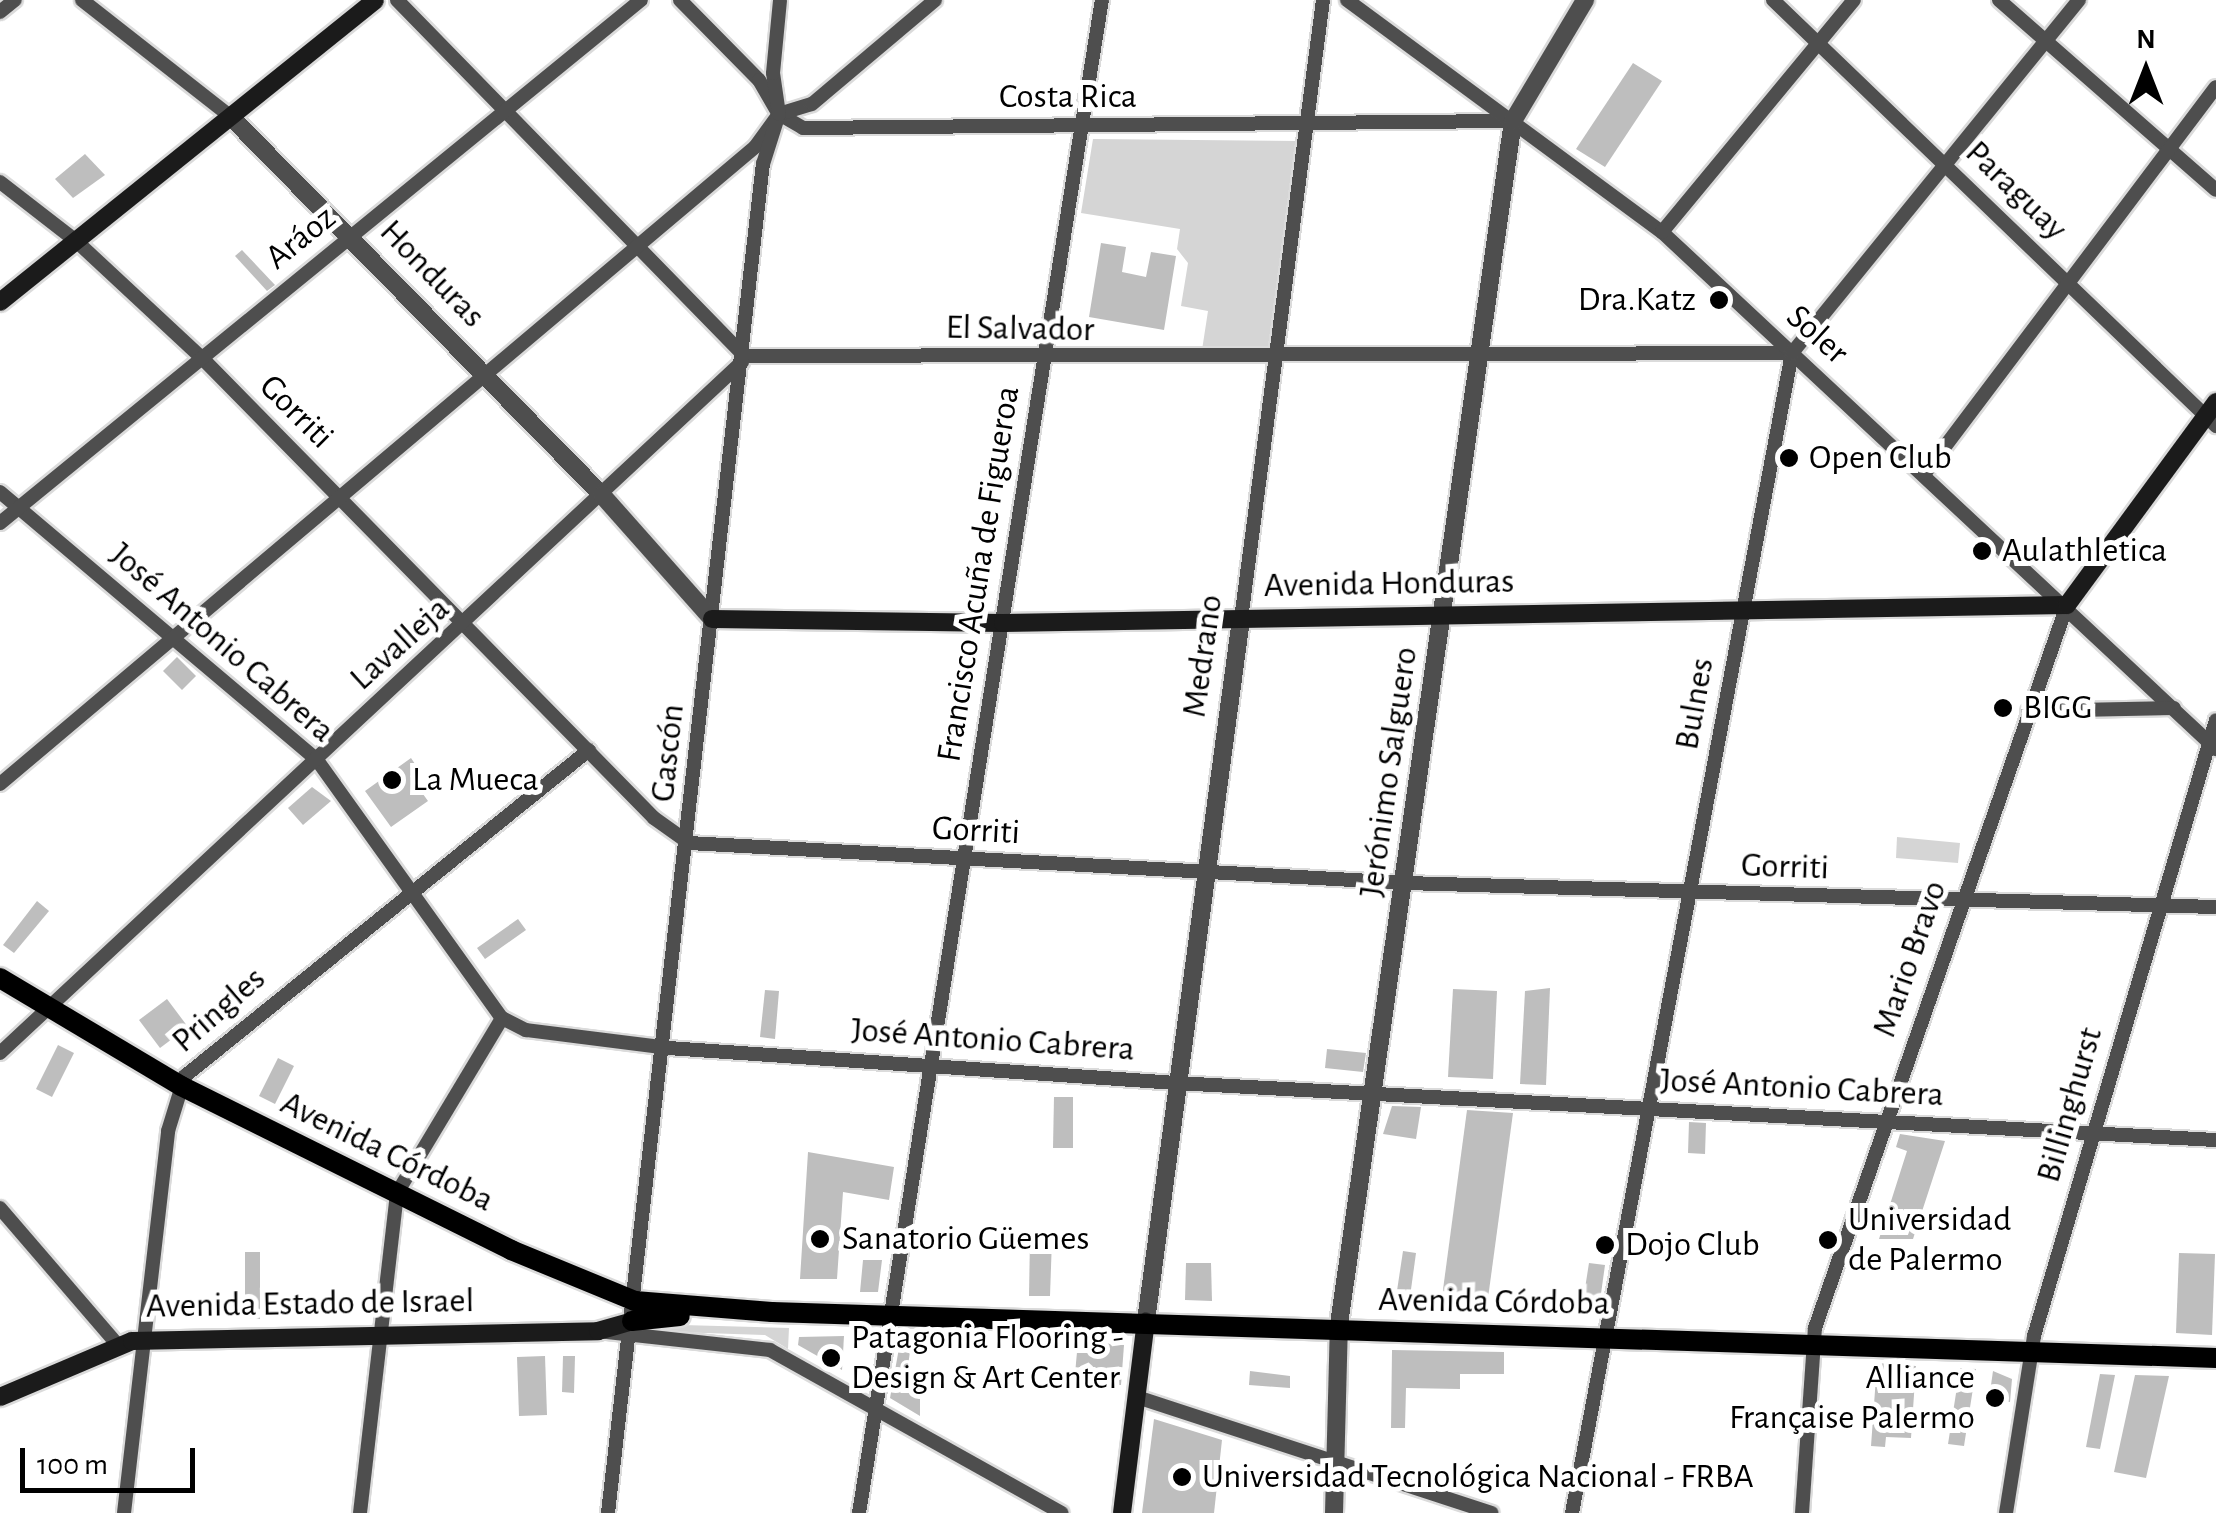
<!DOCTYPE html>
<html>
<head>
<meta charset="utf-8">
<style>
  body { margin:0 }
  #map { position:relative; width:2216px; height:1513px; overflow:hidden; background:#fff; font-family:"Alegreya Sans",sans-serif }
  div>[style] { position:absolute }
  .green>* { inset:0; background:#d5d5d5 }
  .building>* { inset:0; background:#bebebe }
  .roads { filter:drop-shadow(2px 0 #dbdbdb) drop-shadow(-2px 0 #dbdbdb) drop-shadow(0 2px #dbdbdb) drop-shadow(0 -2px #dbdbdb) }
  .minor>* { height:14px; margin:-7px; padding:0 7px; transform-origin:7px; border-radius:7px; background:#4e4e4e }
  .tertiary>* { height:18px; margin:-9px; padding:0 9px; transform-origin:9px; border-radius:9px; background:#4e4e4e }
  .secondary>* { height:18px; margin:-9px; padding:0 9px; transform-origin:9px; border-radius:9px; background:#1b1b1b }
  .primary>* { height:20px; margin:-10px; padding:0 10px; transform-origin:10px; border-radius:10px; background:#000 }
  .dots>* { width:28px; height:28px; translate:-50% -50%; box-sizing:border-box; border:5px solid #fff; border-radius:50% }
  span { translate:-50% -50%; white-space:nowrap; text-align:center; line-height:1.15; -webkit-text-stroke:10px #fff; paint-order:stroke }
  .street-label { font-size:35px; color:#000 }
  .poi-label { font-size:35px; color:#000 }
  .right { translate:-100% -50%; text-align:right }
  .left { translate:0 -50%; text-align:left }
  .north { position:absolute; left:2096px; top:20px; width:100px; height:100px; -webkit-text-stroke:8px #fff; paint-order:stroke; rotate:0deg; font-size:28px; font-weight:700; line-height:40px; text-align:center; color:#000 }
  .north::after { content:''; display:block; margin:auto; width:35px; height:45px; background:#000; clip-path:polygon(50% 0,100% 100%,50% 72%,0 100%) }
  .scale { position:absolute; left:20px; top:1448px; width:175px; height:45px; box-sizing:border-box; border:5px solid #000; border-top:0; padding-left:12px; font-size:30px; line-height:35px; white-space:nowrap; color:#000; -webkit-text-stroke:8px #fff; paint-order:stroke }
</style>
</head>
<body>
<div id="map">
  <div class="green">
    <i style="clip-path:polygon(1093px 139px,1298px 141px,1268px 350px,1202px 350px,1208px 311px,1181px 306px,1188px 263px,1177px 249px,1180px 229px,1081px 213px)"></i>
    <i style="clip-path:polygon(1897px 837px,1960px 843px,1958px 863px,1896px 858px)"></i>
    <i style="clip-path:polygon(646px 1324px,789px 1328px,788px 1349px,765px 1335px,645px 1331px)"></i>
  </div>
  <div class="building">
    <i style="clip-path:polygon(1633px 63px,1662px 81px,1605px 167px,1576px 149px)"></i>
    <i style="clip-path:polygon(85px 154px,105px 175px,73px 198px,55px 179px)"></i>
    <i style="clip-path:polygon(1101px 243px,1126px 247px,1122px 272px,1146px 277px,1151px 252px,1176px 256px,1164px 330px,1089px 317px)"></i>
    <i style="clip-path:polygon(242px 250px,275px 285px,267px 291px,235px 256px)"></i>
    <i style="clip-path:polygon(212px 626px,237px 650px,226px 661px,205px 640px)"></i>
    <i style="clip-path:polygon(177px 657px,196px 676px,182px 690px,163px 671px)"></i>
    <i style="clip-path:polygon(411px 758px,419px 770px,410px 776px,428px 801px,391px 827px,365px 791px)"></i>
    <i style="clip-path:polygon(312px 787px,331px 801px,303px 825px,288px 808px)"></i>
    <i style="clip-path:polygon(37px 901px,49px 911px,14px 953px,3px 945px)"></i>
    <i style="clip-path:polygon(518px 919px,526px 930px,485px 959px,477px 948px)"></i>
    <i style="clip-path:polygon(1550px 988px,1546px 1085px,1520px 1084px,1525px 991px)"></i>
    <i style="clip-path:polygon(1453px 989px,1497px 991px,1493px 1079px,1448px 1077px)"></i>
    <i style="clip-path:polygon(765px 990px,779px 991px,775px 1039px,760px 1037px)"></i>
    <i style="clip-path:polygon(167px 999px,188px 1027px,160px 1048px,139px 1020px)"></i>
    <i style="clip-path:polygon(58px 1045px,74px 1053px,52px 1097px,36px 1089px)"></i>
    <i style="clip-path:polygon(1327px 1049px,1366px 1053px,1363px 1072px,1325px 1068px)"></i>
    <i style="clip-path:polygon(278px 1058px,294px 1066px,275px 1104px,259px 1096px)"></i>
    <i style="clip-path:polygon(1054px 1097px,1073px 1097px,1073px 1148px,1053px 1148px)"></i>
    <i style="clip-path:polygon(1392px 1106px,1421px 1107px,1416px 1139px,1383px 1134px)"></i>
    <i style="clip-path:polygon(1467px 1110px,1513px 1113px,1486px 1313px,1440px 1312px)"></i>
    <i style="clip-path:polygon(1689px 1122px,1706px 1123px,1705px 1154px,1688px 1153px)"></i>
    <i style="clip-path:polygon(1900px 1134px,1945px 1141px,1913px 1239px,1879px 1239px,1907px 1151px,1896px 1147px)"></i>
    <i style="clip-path:polygon(808px 1152px,894px 1167px,889px 1200px,843px 1192px,837px 1279px,800px 1279px)"></i>
    <i style="clip-path:polygon(1030px 1239px,1052px 1239px,1050px 1296px,1029px 1296px)"></i>
    <i style="clip-path:polygon(1403px 1251px,1416px 1253px,1409px 1304px,1395px 1304px)"></i>
    <i style="clip-path:polygon(245px 1252px,260px 1252px,260px 1319px,245px 1319px)"></i>
    <i style="clip-path:polygon(2179px 1253px,2215px 1254px,2212px 1335px,2176px 1333px)"></i>
    <i style="clip-path:polygon(863px 1260px,882px 1260px,878px 1292px,860px 1292px)"></i>
    <i style="clip-path:polygon(1186px 1263px,1211px 1263px,1212px 1301px,1185px 1300px)"></i>
    <i style="clip-path:polygon(1589px 1263px,1605px 1265px,1599px 1308px,1581px 1314px)"></i>
    <i style="clip-path:polygon(844px 1336px,842px 1370px,798px 1345px,799px 1337px)"></i>
    <i style="clip-path:polygon(901px 1337px,912px 1337px,907px 1373px,920px 1376px,920px 1416px,890px 1398px)"></i>
    <i style="clip-path:polygon(1078px 1341px,1124px 1345px,1121px 1385px,1074px 1385px)"></i>
    <i style="clip-path:polygon(1392px 1350px,1504px 1352px,1504px 1374px,1460px 1374px,1460px 1389px,1406px 1388px,1405px 1428px,1391px 1428px)"></i>
    <i style="clip-path:polygon(545px 1356px,547px 1415px,519px 1416px,517px 1357px)"></i>
    <i style="clip-path:polygon(563px 1356px,575px 1356px,574px 1393px,562px 1392px)"></i>
    <i style="clip-path:polygon(1877px 1363px,1916px 1366px,1911px 1438px,1886px 1437px,1885px 1447px,1871px 1446px)"></i>
    <i style="clip-path:polygon(1960px 1368px,1976px 1369px,1964px 1446px,1948px 1444px)"></i>
    <i style="clip-path:polygon(1250px 1371px,1290px 1376px,1290px 1388px,1249px 1385px)"></i>
    <i style="clip-path:polygon(1993px 1371px,2012px 1379px,2010px 1402px,1989px 1399px)"></i>
    <i style="clip-path:polygon(2100px 1374px,2115px 1375px,2100px 1449px,2086px 1447px)"></i>
    <i style="clip-path:polygon(2135px 1375px,2169px 1376px,2146px 1478px,2114px 1472px)"></i>
    <i style="clip-path:polygon(1154px 1419px,1222px 1440px,1214px 1513px,1142px 1513px)"></i>
  </div>
  <div class="roads">
    <div class="minor">
      <i style="left:82px;top:0;width:189px;rotate:38.1deg"></i>
      <i style="left:397px;top:0;width:498px;rotate:45.7deg"></i>
      <i style="left:745px;top:356px;width:1047px;rotate:-0.16deg"></i>
      <i style="left:680px;top:0;width:112px;rotate:45.4deg"></i>
      <i style="left:759px;top:80px;width:39px;rotate:60deg"></i>
      <i style="left:779px;top:114px;width:28px;rotate:30deg"></i>
      <i style="left:803px;top:128px;width:709px;rotate:-0.57deg"></i>
      <i style="left:1347px;top:0;width:391px;rotate:36.4deg"></i>
      <i style="left:1662px;top:232px;width:758px;rotate:43.02deg"></i>
      <i style="left:1773px;top:0;width:615px;rotate:43.88deg"></i>
      <i style="left:1999px;top:0;width:288px;rotate:41.2deg"></i>
      <i style="left:0;top:12px;width:19px;rotate:-39deg"></i>
      <i style="left:0;top:182px;width:96px;rotate:37.8deg"></i>
      <i style="left:76px;top:241px;width:172px;rotate:42.9deg"></i>
      <i style="left:202px;top:358px;width:645px;rotate:45.5deg"></i>
      <i style="left:654px;top:818px;width:43px;rotate:35.5deg"></i>
      <i style="left:689px;top:843px;width:718px;rotate:3.19deg"></i>
      <i style="left:1406px;top:883px;width:810px;rotate:1.7deg"></i>
      <i style="left:1662px;top:232px;width:301px;rotate:-50.4deg"></i>
      <i style="left:1925px;top:473px;width:483px;rotate:-53deg"></i>
      <i style="left:0;top:492px;width:415px;rotate:40.2deg"></i>
      <i style="left:317px;top:760px;width:317px;rotate:54.4deg"></i>
      <i style="left:502px;top:1018px;width:27px;rotate:27deg"></i>
      <i style="left:526px;top:1030px;width:143px;rotate:7.2deg"></i>
      <i style="left:668px;top:1048px;width:509px;rotate:3.94deg"></i>
      <i style="left:1176px;top:1083px;width:1042px;rotate:3.14deg"></i>
      <i style="left:0;top:523px;width:827px;rotate:-39.21deg"></i>
      <i style="left:1241px;top:619px;width:624px;rotate:-82.45deg"></i>
      <i style="left:2028px;top:711px;width:146px;rotate:-1.2deg"></i>
      <i style="left:0;top:784px;width:988px;rotate:-40.15deg"></i>
      <i style="left:755px;top:147px;width:41px;rotate:-54deg"></i>
      <i style="left:779px;top:114px;width:34px;rotate:-17deg"></i>
      <i style="left:812px;top:104px;width:161px;rotate:-40.2deg"></i>
      <i style="left:0;top:1053px;width:1014px;rotate:-42.96deg"></i>
      <i style="left:0;top:1208px;width:178px;rotate:49.3deg"></i>
      <i style="left:598px;top:1331px;width:173px;rotate:6.3deg"></i>
      <i style="left:770px;top:1350px;width:334px;rotate:29.2deg"></i>
      <i style="left:1137px;top:1397px;width:373px;rotate:18.1deg"></i>
      <i style="left:124px;top:1513px;width:385px;rotate:-83.4deg"></i>
      <i style="left:168px;top:1131px;width:58px;rotate:-72.8deg"></i>
      <i style="left:185px;top:1076px;width:519px;rotate:-38.9deg"></i>
      <i style="left:360px;top:1513px;width:322px;rotate:-83.4deg"></i>
      <i style="left:397px;top:1193px;width:204px;rotate:-59deg"></i>
      <i style="left:608px;top:1513px;width:1358px;rotate:-83.45deg"></i>
      <i style="left:763px;top:164px;width:52px;rotate:-72.3deg"></i>
      <i style="left:779px;top:114px;width:41px;rotate:-98.3deg"></i>
      <i style="left:773px;top:73px;width:73px;rotate:-84.5deg"></i>
      <i style="left:859px;top:1513px;width:1532px;rotate:-80.88deg"></i>
      <i style="left:1572px;top:1513px;width:1181px;rotate:-79.26deg"></i>
      <i style="left:1792px;top:353px;width:455px;rotate:-50.9deg"></i>
      <i style="left:1802px;top:1513px;width:185px;rotate:-86deg"></i>
      <i style="left:1815px;top:1328px;width:766px;rotate:-70.78deg"></i>
      <i style="left:2006px;top:1513px;width:179px;rotate:-81deg"></i>
      <i style="left:2034px;top:1336px;width:642px;rotate:-73.54deg"></i>
    </div>
    <div class="tertiary">
      <i style="left:231px;top:117px;width:530px;rotate:45.54deg"></i>
      <i style="left:602px;top:495px;width:166px;rotate:48.4deg"></i>
      <i style="left:1146px;top:1321px;width:708px;rotate:-82.29deg"></i>
      <i style="left:1334px;top:1513px;width:189px;rotate:-88.5deg"></i>
      <i style="left:1339px;top:1324px;width:1216px;rotate:-81.77deg"></i>
      <i style="left:1513px;top:121px;width:141px;rotate:-59.2deg"></i>
    </div>
    <div class="secondary">
      <i style="left:0;top:302px;width:481px;rotate:-38.8deg"></i>
      <i style="left:712px;top:619px;width:291px;rotate:0.8deg"></i>
      <i style="left:1003px;top:623px;width:1064px;rotate:-0.97deg"></i>
      <i style="left:2067px;top:605px;width:252px;rotate:-53.7deg"></i>
      <i style="left:0;top:1397px;width:143px;rotate:-23deg"></i>
      <i style="left:132px;top:1341px;width:466px;rotate:-1.2deg"></i>
      <i style="left:598px;top:1331px;width:35px;rotate:-16deg"></i>
      <i style="left:1122px;top:1513px;width:193px;rotate:-82.9deg"></i>
    </div>
    <div class="primary">
      <i style="left:0;top:978px;width:211px;rotate:30.8deg"></i>
      <i style="left:181px;top:1086px;width:369px;rotate:26.4deg"></i>
      <i style="left:511px;top:1250px;width:134px;rotate:22.4deg"></i>
      <i style="left:635px;top:1301px;width:137px;rotate:4.6deg"></i>
      <i style="left:772px;top:1312px;width:1445px;rotate:1.82deg"></i>
      <i style="left:632px;top:1321px;width:48px;rotate:-5.9deg"></i>
    </div>
  </div>
  <div class="dots">
    <i style="left:1719px;top:300px;background:#000"></i>
    <i style="left:1789px;top:458px;background:#000"></i>
    <i style="left:1982px;top:551px;background:#000"></i>
    <i style="left:2003px;top:708px;background:#000"></i>
    <i style="left:392px;top:780px;background:#000"></i>
    <i style="left:820px;top:1239px;background:#000"></i>
    <i style="left:1828px;top:1240px;background:#000"></i>
    <i style="left:1605px;top:1245px;background:#000"></i>
    <i style="left:831px;top:1358px;background:#000"></i>
    <i style="left:1995px;top:1398px;background:#000"></i>
    <i style="left:1182px;top:1477px;background:#000"></i>
  </div>
  <div class="street-label">
    <span style="left:1068px;top:97px">Costa Rica</span>
    <span style="left:2016px;top:191px;rotate:44deg">Paraguay</span>
    <span style="left:301px;top:238px;rotate:-39deg">Aráoz</span>
    <span style="left:432px;top:274px;rotate:46deg">Honduras</span>
    <span style="left:1020px;top:329px;rotate:1deg">El Salvador</span>
    <span style="left:1817px;top:335px;rotate:42deg">Soler</span>
    <span style="left:296px;top:412px;rotate:45deg">Gorriti</span>
    <span style="left:979px;top:574px;rotate:-81deg">Francisco Acuña de Figueroa</span>
    <span style="left:1389px;top:584px;rotate:-1deg">Avenida Honduras</span>
    <span style="left:222px;top:643px;rotate:41deg">José Antonio Cabrera</span>
    <span style="left:400px;top:644px;rotate:-42deg">Lavalleja</span>
    <span style="left:1203px;top:656px;rotate:-82deg">Medrano</span>
    <span style="left:1695px;top:704px;rotate:-80deg">Bulnes</span>
    <span style="left:668px;top:753px;rotate:-84deg">Gascón</span>
    <span style="left:1389px;top:772px;rotate:-82deg">Jerónimo Salguero</span>
    <span style="left:976px;top:831px;rotate:3deg">Gorriti</span>
    <span style="left:1785px;top:867px;rotate:2deg">Gorriti</span>
    <span style="left:1910px;top:959px;rotate:-71deg">Mario Bravo</span>
    <span style="left:219px;top:1010px;rotate:-41deg">Pringles</span>
    <span style="left:993px;top:1040px;rotate:4deg">José Antonio Cabrera</span>
    <span style="left:1802px;top:1088px;rotate:3deg">José Antonio Cabrera</span>
    <span style="left:2070px;top:1105px;rotate:-74deg">Billinghurst</span>
    <span style="left:387px;top:1152px;rotate:26deg">Avenida Córdoba</span>
    <span style="left:1494px;top:1302px;rotate:1deg">Avenida Córdoba</span>
    <span style="left:310px;top:1304px;rotate:-1deg">Avenida Estado de Israel</span>
  </div>
  <div class="poi-label">
    <span class="right" style="left:1696px;top:300px">Dra.Katz</span>
    <span class="left" style="left:1809px;top:458px">Open Club</span>
    <span class="left" style="left:2002px;top:551px">Aulathletica</span>
    <span class="left" style="left:2023px;top:708px">BIGG</span>
    <span class="left" style="left:412px;top:780px">La Mueca</span>
    <span class="left" style="left:1848px;top:1240px">Universidad<br>de Palermo</span>
    <span class="left" style="left:842px;top:1239px">Sanatorio Güemes</span>
    <span class="left" style="left:1625px;top:1245px">Dojo Club</span>
    <span class="left" style="left:851px;top:1358px">Patagonia Flooring -<br>Design &amp; Art Center</span>
    <span class="right" style="left:1975px;top:1398px">Alliance<br>Française Palermo</span>
    <span class="left" style="left:1202px;top:1477px">Universidad Tecnológica Nacional - FRBA</span>
  </div>
  <div class="north">N</div>
  <div class="scale">100 m</div>
</div>
</body>
</html>
